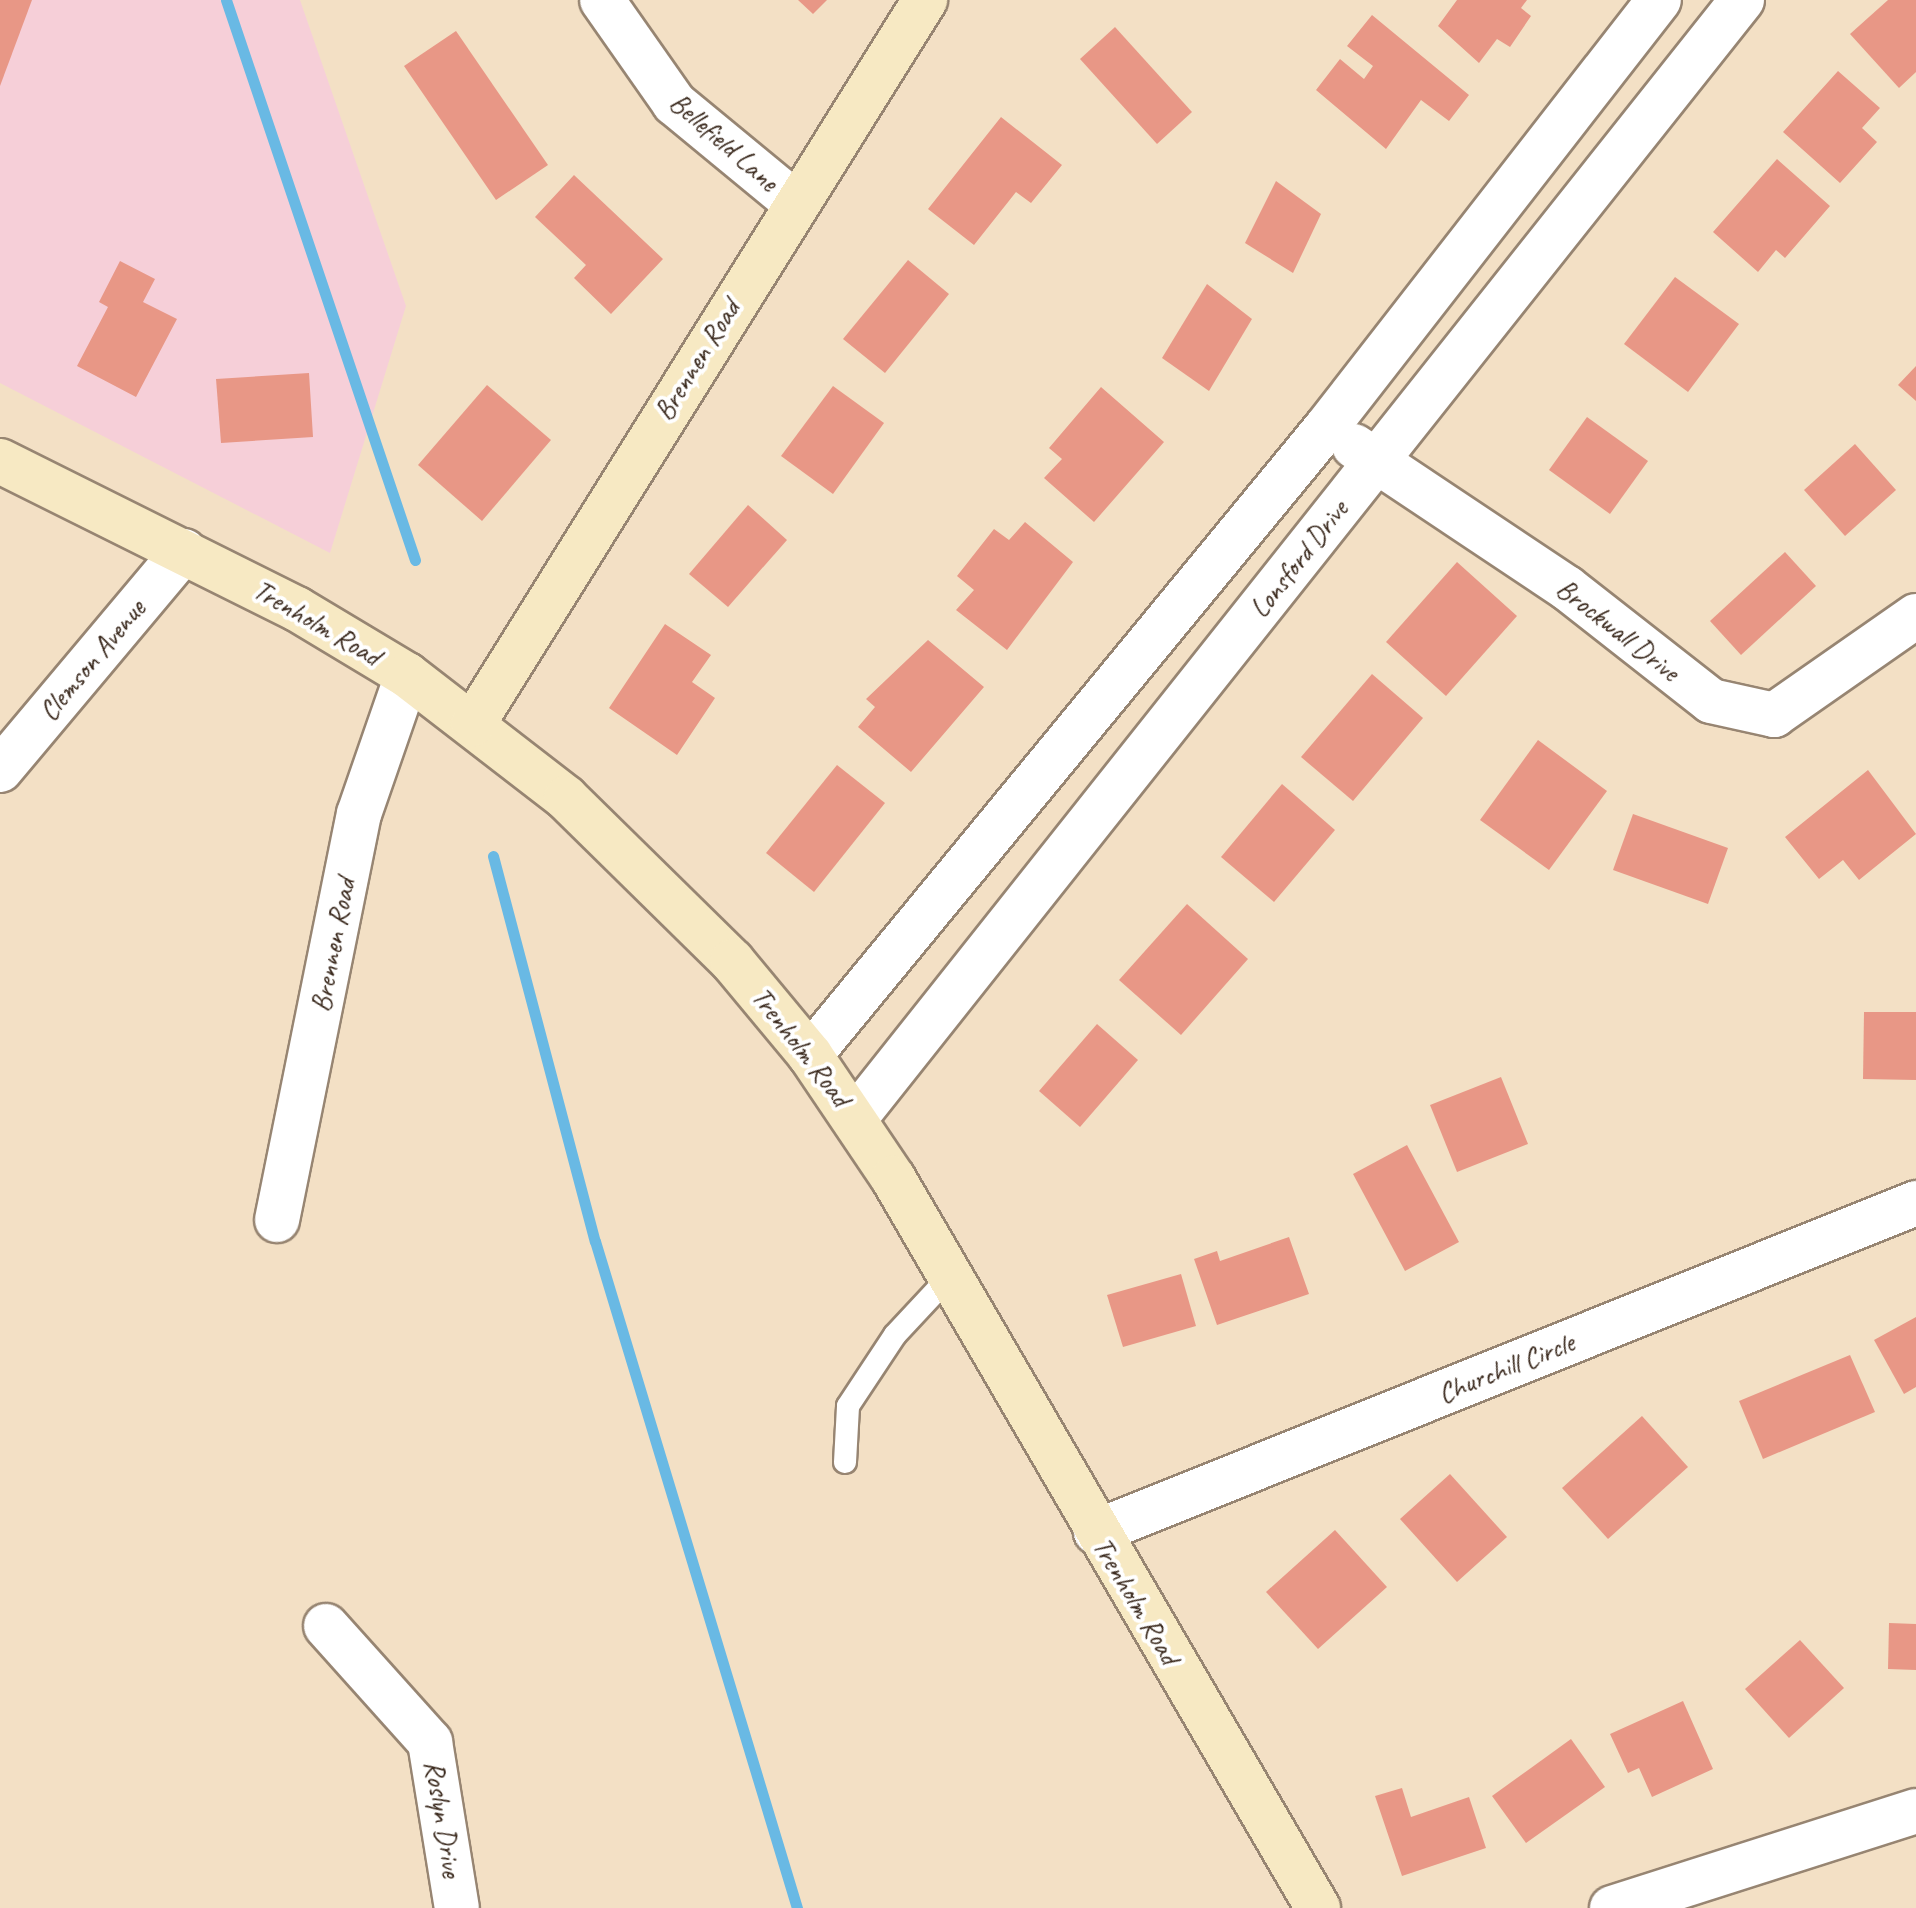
<!DOCTYPE html>
<html>
<head>
<meta charset="utf-8">
<style>
  body { margin:0 }
  #map { position:relative; width:1916px; height:1908px; overflow:hidden; background:#f3e0c5; font-family:Caveat,sans-serif }
  div>[style] { position:absolute }
  .built>* { inset:0; background:#f6cfd8 }
  .stream>* { height:11px; margin:-5.5px; padding:0 5.5px; transform-origin:5.5px; border-radius:5.5px; background:#69b9e4 }
  .building>* { inset:0; background:#e89786 }
  .roads { filter:drop-shadow(2px 0 #978572) drop-shadow(-2px 0 #978572) drop-shadow(0 2px #978572) drop-shadow(0 -2px #978572) }
  .lane>* { height:22px; margin:-11px; padding:0 11px; transform-origin:11px; border-radius:11px; background:#fff }
  .street>* { height:44px; margin:-22px; padding:0 22px; transform-origin:22px; border-radius:22px; background:#fff }
  .secondary>* { height:44px; margin:-22px; padding:0 22px; transform-origin:22px; border-radius:22px; background:#f7e9c3 }
  span { translate:-50% -50%; white-space:nowrap; text-align:center; line-height:1.15; -webkit-text-stroke:8px #fff; paint-order:stroke }
  .street-label { font-size:28px; color:#3b2a1e }
</style>
</head>
<body>
<div id="map">
  <div class="built">
    <i style="clip-path:polygon(0 0,300px 0,406px 306px,330px 553px,0 383px)"></i>
  </div>
  <div class="stream">
    <i style="left:226px;top:0;width:591px;rotate:71.35deg"></i>
    <i style="left:493px;top:856px;width:398px;rotate:75.2deg"></i>
    <i style="left:595px;top:1241px;width:697px;rotate:73.15deg"></i>
  </div>
  <div class="building">
    <i style="clip-path:polygon(0 0,32px 0,0 86px)"></i>
    <i style="clip-path:polygon(798px 0,827px 0,813px 14px)"></i>
    <i style="clip-path:polygon(1457px 0,1527px 0,1521px 8px,1531px 16px,1510px 47px,1497px 39px,1479px 63px,1438px 26px)"></i>
    <i style="clip-path:polygon(1888px 0,1916px 0,1916px 72px,1899px 88px,1850px 34px)"></i>
    <i style="clip-path:polygon(1372px 15px,1469px 95px,1449px 121px,1421px 100px,1386px 149px,1316px 90px,1340px 59px,1364px 79px,1373px 66px,1347px 46px)"></i>
    <i style="clip-path:polygon(1115px 27px,1192px 112px,1157px 144px,1080px 59px)"></i>
    <i style="clip-path:polygon(456px 31px,548px 165px,496px 200px,404px 66px)"></i>
    <i style="clip-path:polygon(1838px 71px,1880px 108px,1862px 128px,1877px 142px,1840px 183px,1783px 132px)"></i>
    <i style="clip-path:polygon(1001px 117px,1062px 165px,1031px 203px,1016px 192px,974px 245px,928px 209px)"></i>
    <i style="clip-path:polygon(1777px 159px,1830px 206px,1785px 258px,1776px 250px,1758px 272px,1713px 232px)"></i>
    <i style="clip-path:polygon(574px 175px,663px 259px,611px 314px,574px 278px,586px 265px,535px 217px)"></i>
    <i style="clip-path:polygon(1276px 181px,1321px 214px,1293px 273px,1245px 243px)"></i>
    <i style="clip-path:polygon(908px 260px,949px 294px,885px 373px,843px 339px)"></i>
    <i style="clip-path:polygon(120px 261px,155px 279px,143px 302px,177px 319px,136px 397px,77px 366px,108px 307px,99px 302px)"></i>
    <i style="clip-path:polygon(1675px 277px,1739px 324px,1688px 392px,1624px 344px)"></i>
    <i style="clip-path:polygon(1207px 284px,1252px 319px,1209px 391px,1162px 358px)"></i>
    <i style="clip-path:polygon(1916px 366px,1916px 401px,1898px 385px)"></i>
    <i style="clip-path:polygon(309px 373px,313px 437px,221px 443px,216px 379px)"></i>
    <i style="clip-path:polygon(487px 385px,551px 440px,482px 521px,418px 465px)"></i>
    <i style="clip-path:polygon(833px 386px,884px 423px,833px 494px,781px 456px)"></i>
    <i style="clip-path:polygon(1101px 387px,1164px 442px,1094px 522px,1044px 478px,1062px 459px,1049px 448px)"></i>
    <i style="clip-path:polygon(1587px 417px,1648px 461px,1610px 514px,1549px 470px)"></i>
    <i style="clip-path:polygon(1855px 444px,1896px 490px,1845px 536px,1804px 490px)"></i>
    <i style="clip-path:polygon(748px 505px,787px 540px,728px 607px,689px 574px)"></i>
    <i style="clip-path:polygon(1025px 522px,1073px 562px,1007px 650px,956px 610px,974px 590px,957px 576px,994px 529px,1009px 540px)"></i>
    <i style="clip-path:polygon(1785px 552px,1816px 586px,1741px 655px,1710px 621px)"></i>
    <i style="clip-path:polygon(1457px 562px,1517px 616px,1446px 696px,1386px 642px)"></i>
    <i style="clip-path:polygon(665px 624px,711px 655px,692px 682px,715px 698px,677px 755px,609px 708px)"></i>
    <i style="clip-path:polygon(928px 640px,984px 687px,911px 772px,858px 727px,875px 707px,866px 699px)"></i>
    <i style="clip-path:polygon(1372px 674px,1423px 718px,1353px 801px,1301px 757px)"></i>
    <i style="clip-path:polygon(1538px 740px,1607px 791px,1549px 870px,1480px 820px)"></i>
    <i style="clip-path:polygon(837px 765px,885px 803px,814px 892px,766px 853px)"></i>
    <i style="clip-path:polygon(1868px 770px,1916px 834px,1859px 880px,1843px 860px,1819px 879px,1785px 837px)"></i>
    <i style="clip-path:polygon(1282px 784px,1335px 830px,1274px 902px,1221px 857px)"></i>
    <i style="clip-path:polygon(1633px 814px,1728px 848px,1708px 904px,1613px 870px)"></i>
    <i style="clip-path:polygon(1187px 904px,1248px 959px,1181px 1035px,1119px 980px)"></i>
    <i style="clip-path:polygon(1864px 1012px,1916px 1012px,1916px 1080px,1863px 1079px)"></i>
    <i style="clip-path:polygon(1097px 1024px,1138px 1060px,1080px 1127px,1039px 1091px)"></i>
    <i style="clip-path:polygon(1501px 1077px,1528px 1144px,1457px 1172px,1430px 1105px)"></i>
    <i style="clip-path:polygon(1407px 1145px,1459px 1242px,1405px 1271px,1353px 1174px)"></i>
    <i style="clip-path:polygon(1289px 1237px,1309px 1294px,1217px 1325px,1194px 1259px,1217px 1251px,1220px 1261px)"></i>
    <i style="clip-path:polygon(1181px 1274px,1196px 1326px,1123px 1347px,1107px 1295px)"></i>
    <i style="clip-path:polygon(1916px 1317px,1916px 1387px,1904px 1394px,1874px 1340px)"></i>
    <i style="clip-path:polygon(1850px 1355px,1875px 1412px,1763px 1459px,1739px 1401px)"></i>
    <i style="clip-path:polygon(1642px 1416px,1688px 1467px,1608px 1539px,1562px 1488px)"></i>
    <i style="clip-path:polygon(1450px 1474px,1507px 1537px,1457px 1582px,1400px 1519px)"></i>
    <i style="clip-path:polygon(1335px 1530px,1387px 1587px,1318px 1649px,1266px 1592px)"></i>
    <i style="clip-path:polygon(1889px 1623px,1916px 1624px,1916px 1670px,1888px 1669px)"></i>
    <i style="clip-path:polygon(1800px 1640px,1844px 1688px,1789px 1738px,1745px 1689px)"></i>
    <i style="clip-path:polygon(1683px 1701px,1713px 1769px,1652px 1797px,1639px 1768px,1628px 1773px,1610px 1734px)"></i>
    <i style="clip-path:polygon(1571px 1739px,1605px 1787px,1526px 1843px,1492px 1796px)"></i>
    <i style="clip-path:polygon(1402px 1788px,1411px 1817px,1469px 1797px,1486px 1848px,1402px 1876px,1375px 1796px)"></i>
  </div>
  <div class="roads">
    <div class="lane">
      <i style="left:845px;top:1462px;width:56px;rotate:-86.9deg"></i>
      <i style="left:848px;top:1406px;width:85px;rotate:-56.5deg"></i>
      <i style="left:895px;top:1335px;width:81px;rotate:-47deg"></i>
    </div>
    <div class="street">
      <i style="left:602px;top:0;width:126px;rotate:55deg"></i>
      <i style="left:674px;top:103px;width:156px;rotate:39.5deg"></i>
      <i style="left:1354px;top:446px;width:256px;rotate:33.7deg"></i>
      <i style="left:1567px;top:588px;width:183px;rotate:38.1deg"></i>
      <i style="left:1711px;top:701px;width:65px;rotate:12.5deg"></i>
      <i style="left:1774px;top:715px;width:173px;rotate:-34.9deg"></i>
      <i style="left:0;top:770px;width:286px;rotate:-50deg"></i>
      <i style="left:810px;top:1055px;width:812px;rotate:-50.55deg"></i>
      <i style="left:1326px;top:428px;width:542px;rotate:-52.12deg"></i>
      <i style="left:855px;top:1118px;width:1427px;rotate:-51.57deg"></i>
      <i style="left:277px;top:1220px;width:414px;rotate:-78.6deg"></i>
      <i style="left:359px;top:814px;width:147px;rotate:-70.9deg"></i>
      <i style="left:1096px;top:1532px;width:884px;rotate:-21.86deg"></i>
      <i style="left:326px;top:1626px;width:156px;rotate:48.1deg"></i>
      <i style="left:430px;top:1742px;width:168px;rotate:80.8deg"></i>
      <i style="left:1612px;top:1908px;width:319px;rotate:-17.7deg"></i>
    </div>
    <div class="secondary">
      <i style="left:0;top:461px;width:332px;rotate:26.5deg"></i>
      <i style="left:297px;top:609px;width:128px;rotate:31deg"></i>
      <i style="left:407px;top:675px;width:201px;rotate:37.7deg"></i>
      <i style="left:566px;top:798px;width:233px;rotate:44.5deg"></i>
      <i style="left:732px;top:961px;width:122px;rotate:50.3deg"></i>
      <i style="left:810px;top:1055px;width:148px;rotate:56deg"></i>
      <i style="left:893px;top:1178px;width:845px;rotate:59.79deg"></i>
      <i style="left:473px;top:724px;width:854px;rotate:-58.02deg"></i>
    </div>
  </div>
  <div class="street-label">
    <span style="left:724px;top:142px;rotate:41deg">Bellefield Lane</span>
    <span style="left:697px;top:360px;rotate:-58deg">Brennen Road</span>
    <span style="left:1299px;top:559px;rotate:-52deg">Lonsford Drive</span>
    <span style="left:317px;top:623px;rotate:30deg">Trenholm Road</span>
    <span style="left:1618px;top:630px;rotate:38deg">Brockwall Drive</span>
    <span style="left:92px;top:660px;rotate:-50deg">Clemson Avenue</span>
    <span style="left:333px;top:945px;rotate:-79deg">Brennen Road</span>
    <span style="left:801px;top:1047px;rotate:52deg">Trenholm Road</span>
    <span style="left:1506px;top:1368px;rotate:-22deg">Churchill Circle</span>
    <span style="left:1136px;top:1601px;rotate:59deg">Trenholm Road</span>
    <span style="left:443px;top:1819px;rotate:81deg">Roslyn Drive</span>
  </div>
</div>
</body>
</html>
